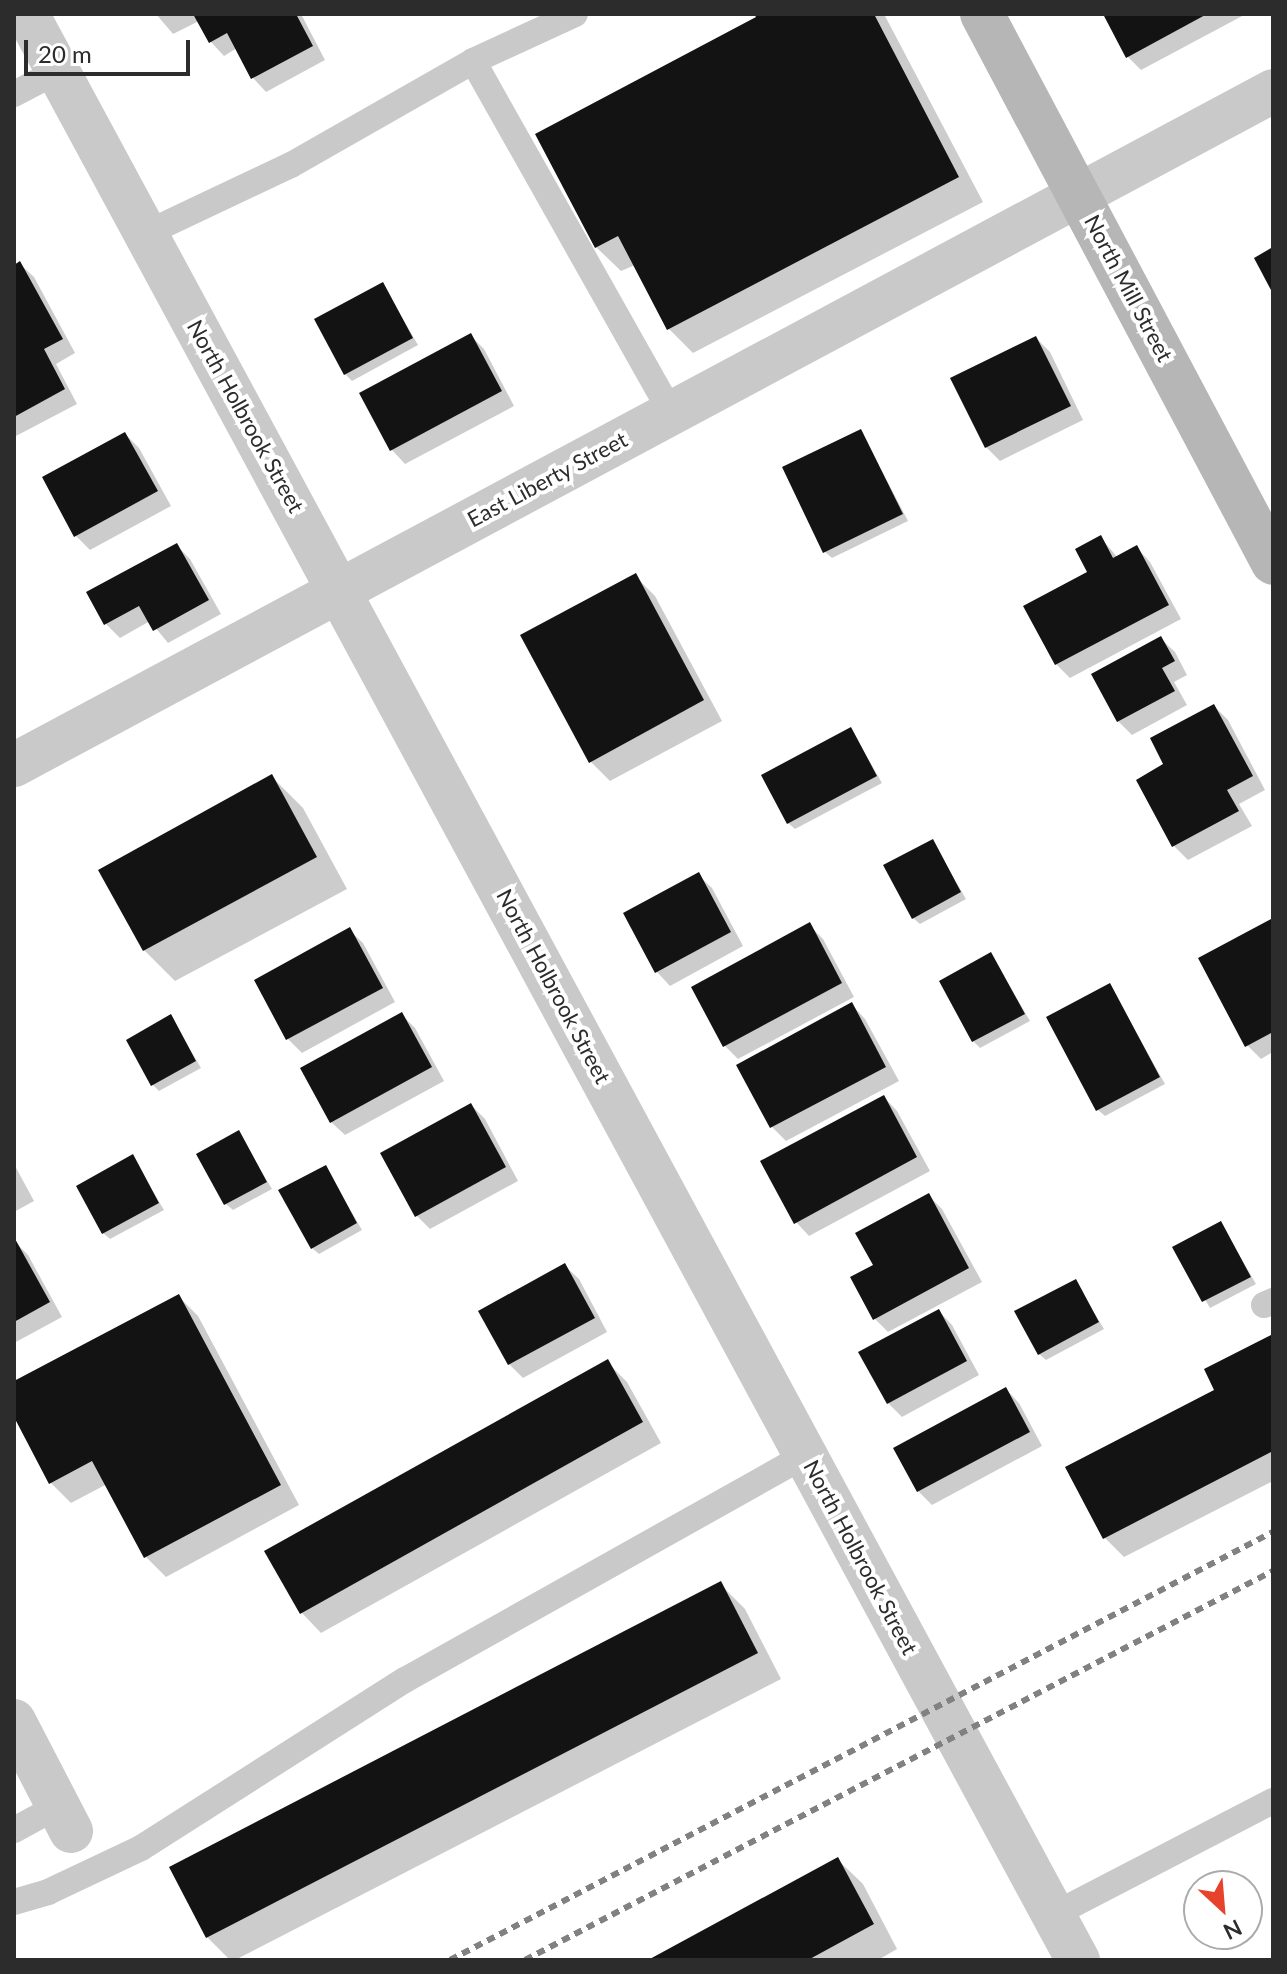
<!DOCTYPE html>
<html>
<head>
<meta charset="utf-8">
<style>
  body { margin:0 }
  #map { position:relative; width:1287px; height:1974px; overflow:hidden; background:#fff; font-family:Lato,sans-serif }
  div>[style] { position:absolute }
  .shadow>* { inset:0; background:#0003 }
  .building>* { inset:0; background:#131313 }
  .lane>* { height:26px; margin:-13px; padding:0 13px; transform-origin:13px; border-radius:13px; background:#c9c9c9 }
  .street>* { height:44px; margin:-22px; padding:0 22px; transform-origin:22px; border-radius:22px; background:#c9c9c9 }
  .secondary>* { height:44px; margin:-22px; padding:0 22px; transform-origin:22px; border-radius:22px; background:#b6b6b6 }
  .rail>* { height:6px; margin-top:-3px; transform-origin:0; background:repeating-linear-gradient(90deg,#818181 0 8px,transparent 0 14px) }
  span { translate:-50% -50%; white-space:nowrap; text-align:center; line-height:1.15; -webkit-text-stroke:8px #fff; paint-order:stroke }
  .street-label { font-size:22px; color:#2c2c2c }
  .frame { position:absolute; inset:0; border:16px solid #2c2c2c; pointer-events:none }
  .north { position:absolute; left:1183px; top:1870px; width:80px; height:80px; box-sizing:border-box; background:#fff; border:2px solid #ababab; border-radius:50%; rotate:154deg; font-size:22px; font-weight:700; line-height:32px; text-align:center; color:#2c2c2c }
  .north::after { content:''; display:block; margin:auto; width:28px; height:36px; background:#e6422c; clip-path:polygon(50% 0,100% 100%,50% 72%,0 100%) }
  .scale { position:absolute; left:24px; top:40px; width:166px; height:36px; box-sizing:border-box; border:4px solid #2c2c2c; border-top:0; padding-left:10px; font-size:24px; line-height:28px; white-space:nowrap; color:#2c2c2c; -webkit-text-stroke:6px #fff; paint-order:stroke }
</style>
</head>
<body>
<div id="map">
  <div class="shadow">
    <i style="clip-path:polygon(156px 14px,301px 14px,325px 60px,266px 92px,253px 78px,237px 48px,224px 56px,211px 42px,199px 21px,173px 34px)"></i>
    <i style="clip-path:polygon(757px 14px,884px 14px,983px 202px,693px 353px,668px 328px,635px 265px,621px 271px,596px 247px,759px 18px)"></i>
    <i style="clip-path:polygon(1105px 14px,1246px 14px,1141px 70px,1127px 56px)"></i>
    <i style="clip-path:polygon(20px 264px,34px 277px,75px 353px,56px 364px,77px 404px,14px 437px,14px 267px)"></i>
    <i style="clip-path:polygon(383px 285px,418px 345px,352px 381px,345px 374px)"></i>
    <i style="clip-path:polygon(470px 335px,484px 349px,514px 406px,405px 464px,392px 450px)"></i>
    <i style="clip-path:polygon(1036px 338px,1050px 352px,1083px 420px,1000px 461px,986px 447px)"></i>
    <i style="clip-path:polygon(861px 431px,908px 521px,832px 558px,825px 552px)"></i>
    <i style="clip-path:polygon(125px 434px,139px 448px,171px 506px,90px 550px,76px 536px,45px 478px)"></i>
    <i style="clip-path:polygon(1101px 538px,1118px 558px,1137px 548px,1150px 562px,1181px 619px,1070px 678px,1056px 664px,1026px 607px,1090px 572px)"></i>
    <i style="clip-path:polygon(176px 545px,190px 559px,221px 614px,168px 643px,150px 621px,120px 638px,106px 624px,89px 593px)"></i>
    <i style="clip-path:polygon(635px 576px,655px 596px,722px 721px,610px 781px,590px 761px)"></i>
    <i style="clip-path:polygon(1161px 639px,1175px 652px,1187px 675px,1174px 682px,1187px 705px,1132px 735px,1118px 721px,1093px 674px)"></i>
    <i style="clip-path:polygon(1214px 706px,1228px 720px,1265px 790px,1239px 804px,1252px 826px,1188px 860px,1174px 846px,1138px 781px,1166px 765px)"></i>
    <i style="clip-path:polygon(851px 729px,882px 783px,795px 829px,788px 823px)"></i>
    <i style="clip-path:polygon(272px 777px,303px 808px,347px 889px,175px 981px,144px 950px)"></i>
    <i style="clip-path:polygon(932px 841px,966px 899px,920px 924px,913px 918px)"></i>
    <i style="clip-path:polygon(698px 875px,712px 888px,743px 946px,670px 986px,657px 972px,625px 914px)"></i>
    <i style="clip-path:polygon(1273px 920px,1273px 1052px,1261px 1059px,1247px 1045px)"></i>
    <i style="clip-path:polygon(809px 925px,823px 939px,854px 997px,738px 1059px,725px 1046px)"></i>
    <i style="clip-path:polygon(349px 930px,363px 943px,395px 1002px,302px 1053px,288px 1039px,257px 981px)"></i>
    <i style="clip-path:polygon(991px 954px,1030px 1021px,980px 1048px,973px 1041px)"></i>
    <i style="clip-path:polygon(1110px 986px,1165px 1084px,1105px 1116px,1098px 1110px)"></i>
    <i style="clip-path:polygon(852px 1005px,865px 1019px,899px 1081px,786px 1141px,772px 1127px,739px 1066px)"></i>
    <i style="clip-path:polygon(401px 1014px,415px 1028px,444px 1081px,345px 1135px,331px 1122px)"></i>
    <i style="clip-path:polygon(171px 1017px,201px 1068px,159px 1091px,153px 1085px)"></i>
    <i style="clip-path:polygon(884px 1097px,897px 1111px,930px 1171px,809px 1236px,796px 1222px)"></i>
    <i style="clip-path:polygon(471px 1105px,485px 1119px,518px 1181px,430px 1229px,416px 1215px)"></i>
    <i style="clip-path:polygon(238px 1133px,272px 1189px,233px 1210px,226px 1204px)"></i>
    <i style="clip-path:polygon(132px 1157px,164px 1210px,110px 1239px,103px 1233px)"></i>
    <i style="clip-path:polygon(14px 1164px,34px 1201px,14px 1212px)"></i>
    <i style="clip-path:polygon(325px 1167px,362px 1230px,319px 1254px,312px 1248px)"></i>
    <i style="clip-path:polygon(928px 1195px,942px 1209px,982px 1282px,888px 1332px,874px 1318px)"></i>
    <i style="clip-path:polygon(1221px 1224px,1256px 1284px,1210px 1308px,1175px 1248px)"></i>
    <i style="clip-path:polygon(14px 1241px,28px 1255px,62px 1317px,14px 1343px)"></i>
    <i style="clip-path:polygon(565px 1266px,579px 1279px,607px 1332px,523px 1378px,509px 1364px)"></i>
    <i style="clip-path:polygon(1075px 1281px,1104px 1329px,1046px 1360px,1039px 1354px)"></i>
    <i style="clip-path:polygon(178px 1296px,198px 1316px,299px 1505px,166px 1577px,146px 1557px,107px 1484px,71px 1503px,51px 1483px,14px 1413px,14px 1383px)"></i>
    <i style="clip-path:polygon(939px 1311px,952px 1325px,979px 1375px,902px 1417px,888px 1403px)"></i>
    <i style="clip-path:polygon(1273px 1336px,1273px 1481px,1124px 1557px,1104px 1537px,1217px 1391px)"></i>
    <i style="clip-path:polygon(607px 1362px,627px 1382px,661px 1443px,321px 1633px,302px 1613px)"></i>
    <i style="clip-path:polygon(1006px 1389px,1019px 1403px,1042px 1446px,932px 1505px,918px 1491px)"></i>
    <i style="clip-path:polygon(720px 1584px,745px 1609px,781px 1679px,235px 1960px,230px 1960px,207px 1937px)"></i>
    <i style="clip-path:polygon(838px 1860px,863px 1884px,897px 1949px,878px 1960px,652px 1960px)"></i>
  </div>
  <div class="building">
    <i style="clip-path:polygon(193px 14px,296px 14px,313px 46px,251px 79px,227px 33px,209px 43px)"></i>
    <i style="clip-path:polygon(754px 14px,874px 14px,959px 177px,667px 330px,618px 236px,595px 248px,535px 134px,756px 17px)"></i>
    <i style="clip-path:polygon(1103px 14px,1207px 14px,1126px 58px)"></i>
    <i style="clip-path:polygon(1273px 247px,1273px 294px,1254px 258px)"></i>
    <i style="clip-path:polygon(20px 261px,63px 339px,44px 349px,65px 389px,14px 417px,14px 265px)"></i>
    <i style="clip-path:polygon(383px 282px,413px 338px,344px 375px,314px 319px)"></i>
    <i style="clip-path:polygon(471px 333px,502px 391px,390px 451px,359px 393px)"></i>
    <i style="clip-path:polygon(1036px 336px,1071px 406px,985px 448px,950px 378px)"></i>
    <i style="clip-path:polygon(861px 429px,903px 514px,823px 553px,782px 467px)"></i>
    <i style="clip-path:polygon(125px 432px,158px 491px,74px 537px,42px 477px)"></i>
    <i style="clip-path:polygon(1101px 535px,1113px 558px,1137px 545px,1169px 605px,1055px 665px,1023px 606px,1087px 572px,1075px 549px)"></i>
    <i style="clip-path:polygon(177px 543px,209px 600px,153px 631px,139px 606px,104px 625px,86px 592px)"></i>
    <i style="clip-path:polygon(636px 573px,704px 700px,589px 763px,520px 635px)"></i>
    <i style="clip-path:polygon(1161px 636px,1175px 661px,1162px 668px,1175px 691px,1117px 722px,1091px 674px)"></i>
    <i style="clip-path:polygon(1214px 704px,1253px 776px,1227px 790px,1239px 811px,1172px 847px,1136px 780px,1163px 764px,1150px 738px)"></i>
    <i style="clip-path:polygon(851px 727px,877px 776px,787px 824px,761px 775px)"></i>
    <i style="clip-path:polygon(272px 774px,317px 857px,143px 951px,98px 870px)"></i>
    <i style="clip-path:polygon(933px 839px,961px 892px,912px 919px,883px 865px)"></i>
    <i style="clip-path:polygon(699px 872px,731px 932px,655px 973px,623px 913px)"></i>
    <i style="clip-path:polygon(1273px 918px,1273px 1032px,1245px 1047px,1198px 958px)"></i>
    <i style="clip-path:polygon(810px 922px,842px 983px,723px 1047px,691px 987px)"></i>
    <i style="clip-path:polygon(350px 927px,383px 988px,286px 1040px,254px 980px)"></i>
    <i style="clip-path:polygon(991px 952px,1025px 1014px,972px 1042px,939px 981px)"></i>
    <i style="clip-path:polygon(1110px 983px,1160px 1077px,1096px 1111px,1046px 1017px)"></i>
    <i style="clip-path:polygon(852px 1002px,886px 1067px,770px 1128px,736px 1065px)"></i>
    <i style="clip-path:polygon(402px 1012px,432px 1067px,330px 1123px,300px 1068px)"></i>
    <i style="clip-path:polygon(171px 1014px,196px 1061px,151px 1086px,126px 1040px)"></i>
    <i style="clip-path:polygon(884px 1095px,917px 1157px,794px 1224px,760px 1161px)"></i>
    <i style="clip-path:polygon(471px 1103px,506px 1167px,415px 1217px,380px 1153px)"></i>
    <i style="clip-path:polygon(239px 1130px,267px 1182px,224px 1205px,196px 1154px)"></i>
    <i style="clip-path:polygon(133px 1154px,159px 1203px,102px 1234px,76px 1186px)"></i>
    <i style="clip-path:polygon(326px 1165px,357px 1223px,311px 1249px,278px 1190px)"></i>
    <i style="clip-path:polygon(929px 1193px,969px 1268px,873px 1320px,850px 1277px,873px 1265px,855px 1233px)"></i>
    <i style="clip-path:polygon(1221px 1221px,1251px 1277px,1202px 1302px,1172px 1247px)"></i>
    <i style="clip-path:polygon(14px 1237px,50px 1302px,14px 1322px)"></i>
    <i style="clip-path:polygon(565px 1263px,595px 1318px,508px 1365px,478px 1311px)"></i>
    <i style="clip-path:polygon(1076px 1279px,1099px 1322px,1038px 1355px,1014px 1311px)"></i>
    <i style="clip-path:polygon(179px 1294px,281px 1485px,144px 1558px,92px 1461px,49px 1484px,14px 1417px,14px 1381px)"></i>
    <i style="clip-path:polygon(939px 1309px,967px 1361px,887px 1404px,858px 1352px)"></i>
    <i style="clip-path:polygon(1273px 1334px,1273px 1451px,1103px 1539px,1065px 1467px,1214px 1390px,1204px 1369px)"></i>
    <i style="clip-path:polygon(608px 1359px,643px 1422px,300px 1614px,264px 1551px)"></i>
    <i style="clip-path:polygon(1006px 1387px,1030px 1432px,917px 1492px,893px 1448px)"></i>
    <i style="clip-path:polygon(721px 1581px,758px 1653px,206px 1938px,169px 1867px)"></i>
    <i style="clip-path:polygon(838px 1857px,874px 1924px,808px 1960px,648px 1960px)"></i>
  </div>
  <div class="lane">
    <i style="left:473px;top:61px;width:404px;rotate:60.6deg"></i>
    <i style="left:14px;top:94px;width:50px;rotate:-27.6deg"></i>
    <i style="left:147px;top:233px;width:159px;rotate:-25.3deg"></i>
    <i style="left:291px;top:165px;width:210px;rotate:-29.7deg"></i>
    <i style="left:473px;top:61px;width:112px;rotate:-24.7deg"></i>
    <i style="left:1264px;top:1305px;width:10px;rotate:-24deg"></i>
    <i style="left:14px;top:1830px;width:50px;rotate:-28.6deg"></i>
    <i style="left:14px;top:1902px;width:35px;rotate:-16deg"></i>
    <i style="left:48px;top:1892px;width:103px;rotate:-25.3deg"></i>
    <i style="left:141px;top:1848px;width:313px;rotate:-32.5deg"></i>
    <i style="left:405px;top:1680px;width:460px;rotate:-29.3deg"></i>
    <i style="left:1053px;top:1915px;width:248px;rotate:-27.4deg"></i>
  </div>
  <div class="street">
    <i style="left:27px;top:14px;width:2212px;rotate:61.63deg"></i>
    <i style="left:14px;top:765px;width:1428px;rotate:-28.16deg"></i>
    <i style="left:14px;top:1721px;width:124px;rotate:62.6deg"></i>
  </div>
  <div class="secondary">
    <i style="left:982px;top:14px;width:621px;rotate:62.07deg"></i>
  </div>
  <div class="rail">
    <i style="left:450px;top:1960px;width:928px;rotate:-27.48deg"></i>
    <i style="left:525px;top:1960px;width:843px;rotate:-27.48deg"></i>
  </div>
  <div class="street-label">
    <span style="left:1129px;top:288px;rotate:62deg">North Mill Street</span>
    <span style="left:246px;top:416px;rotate:61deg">North Holbrook Street</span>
    <span style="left:547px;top:479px;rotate:-28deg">East Liberty Street</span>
    <span style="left:554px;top:986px;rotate:62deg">North Holbrook Street</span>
    <span style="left:861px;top:1557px;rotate:62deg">North Holbrook Street</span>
  </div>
  <div class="frame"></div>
  <div class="north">N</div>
  <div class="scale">20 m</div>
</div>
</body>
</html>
